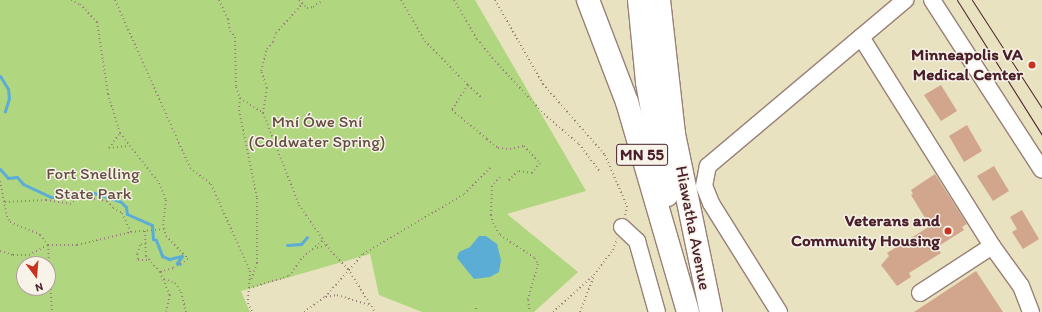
<!DOCTYPE html>
<html>
<head>
<meta charset="utf-8">
<style>
  body { margin:0 }
  #map { position:relative; width:1042px; height:312px; overflow:hidden; background:#e8e2c0; font-family:Itim,sans-serif }
  div>[style] { position:absolute }
  .green>* { inset:0; background:#b1d680 }
  .water>* { inset:0; background:#5badd6 }
  .stream>* { height:3px; margin:-1.5px; padding:0 1.5px; transform-origin:1.5px; border-radius:1.5px; background:#5badd6 }
  .building>* { inset:0; background:#d2a58d }
  .path>* { height:2px; margin-top:-1px; transform-origin:0; background:repeating-linear-gradient(90deg,#998076 0 1px,transparent 0 4px) }
  .roads { filter:drop-shadow(1px 0 #998076) drop-shadow(-1px 0 #998076) drop-shadow(0 1px #998076) drop-shadow(0 -1px #998076) }
  .minor>* { height:16px; margin:-8px; padding:0 8px; transform-origin:8px; border-radius:8px; background:#fff }
  .highway>* { height:22px; margin:-11px; padding:0 11px; transform-origin:11px; border-radius:11px; background:#fff }
  .tram>* { height:1px; margin:-0.5px; padding:0 0.5px; transform-origin:0.5px; border-radius:0.5px; background:#4a1f2b }
  .dots>* { width:11px; height:11px; translate:-50% -50%; box-sizing:border-box; border:2px solid #f7f3e8; border-radius:50% }
  span { translate:-50% -50%; white-space:nowrap; text-align:center; line-height:1.15; -webkit-text-stroke:3px #f7f3e8; paint-order:stroke }
  .shield-label span { padding:1px 3px; background:#f7f3e8; border:1px solid; border-radius:3px; -webkit-text-stroke-width:0 }
  .shield-label { font-size:16px; color:#4a1f2b; font-weight:700 }
  .poi-label { font-size:17px; color:#4a1f2b; font-weight:700 }
  .right { translate:-100% -50%; text-align:right }
  .park-label { font-size:17px; color:#644d40 }
  .street-label { font-size:17px; color:#4a1f2b }
  .north { position:absolute; left:16px; top:256px; width:40px; height:40px; box-sizing:border-box; background:#f7f3e8; border:1px solid #b29e9c; border-radius:50%; rotate:164deg; font-size:11px; font-weight:700; line-height:16px; text-align:center; color:#4a1f2b }
  .north::after { content:''; display:block; margin:auto; width:14px; height:18px; background:#c8321e; clip-path:polygon(50% 0,100% 100%,50% 72%,0 100%) }
</style>
</head>
<body>
<div id="map">
  <div class="green">
    <i style="clip-path:polygon(evenodd,0 0,475px 0,586px 191px,507px 214px,578px 272px,534px 312px,422px 312px,379px 295px,370px 254px,241px 291px,250px 312px,0 312px,0 0,24px 264px,48px 264px,48px 288px,24px 288px,24px 264px)"></i>
  </div>
  <div class="water">
    <i style="clip-path:polygon(479px 236px,486px 236px,497px 244px,501px 260px,499px 272px,490px 277px,474px 279px,457px 258px,459px 252px,470px 247px)"></i>
  </div>
  <div class="stream">
    <i style="left:0;top:76px;width:15px;rotate:58deg"></i>
    <i style="left:8px;top:89px;width:9px;rotate:84deg"></i>
    <i style="left:9px;top:98px;width:14px;rotate:107deg"></i>
    <i style="left:0;top:169px;width:12px;rotate:48deg"></i>
    <i style="left:8px;top:178px;width:9px;rotate:-6deg"></i>
    <i style="left:17px;top:177px;width:9px;rotate:49deg"></i>
    <i style="left:23px;top:184px;width:31px;rotate:25deg"></i>
    <i style="left:51px;top:197px;width:11px"></i>
    <i style="left:62px;top:197px;width:7px;rotate:-34deg"></i>
    <i style="left:68px;top:193px;width:26px"></i>
    <i style="left:94px;top:193px;width:28px;rotate:18deg"></i>
    <i style="left:121px;top:202px;width:7px;rotate:45deg"></i>
    <i style="left:126px;top:207px;width:7px;rotate:82deg"></i>
    <i style="left:127px;top:214px;width:27px;rotate:24deg"></i>
    <i style="left:152px;top:225px;width:14px;rotate:86deg"></i>
    <i style="left:153px;top:239px;width:3px;rotate:18deg"></i>
    <i style="left:156px;top:240px;width:17px;rotate:69deg"></i>
    <i style="left:162px;top:256px;width:8px;rotate:23deg"></i>
    <i style="left:169px;top:259px;width:13px;rotate:-13deg"></i>
    <i style="left:182px;top:256px;width:9px;rotate:126deg"></i>
    <i style="left:177px;top:263px;width:3px;rotate:18deg"></i>
    <i style="left:287px;top:245px;width:14px;rotate:-4deg"></i>
    <i style="left:301px;top:244px;width:9px;rotate:-49deg"></i>
  </div>
  <div class="building">
    <i style="clip-path:polygon(941px 85px,957px 111px,941px 121px,924px 95px)"></i>
    <i style="clip-path:polygon(967px 125px,982px 151px,964px 162px,949px 136px)"></i>
    <i style="clip-path:polygon(994px 166px,1009px 191px,993px 201px,977px 176px)"></i>
    <i style="clip-path:polygon(935px 174px,967px 224px,962px 227px,964px 230px,937px 247px,941px 253px,909px 273px,911px 277px,897px 286px,881px 265px,889px 256px,887px 253px,930px 226px,911px 195px,913px 194px,911px 190px)"></i>
    <i style="clip-path:polygon(1022px 210px,1039px 239px,1023px 249px,1012px 232px,1017px 229px,1010px 217px)"></i>
    <i style="clip-path:polygon(976px 271px,1003px 312px,914px 312px)"></i>
  </div>
  <div class="path">
    <i style="left:71px;top:0;width:10px;rotate:24deg"></i>
    <i style="left:80px;top:4px;width:25px;rotate:47deg"></i>
    <i style="left:97px;top:22px;width:73px;rotate:81.3deg"></i>
    <i style="left:108px;top:94px;width:41px;rotate:72.9deg"></i>
    <i style="left:120px;top:133px;width:63px;rotate:52deg"></i>
    <i style="left:159px;top:183px;width:18px;rotate:68deg"></i>
    <i style="left:166px;top:200px;width:24px;rotate:97deg"></i>
    <i style="left:163px;top:224px;width:12px;rotate:76deg"></i>
    <i style="left:166px;top:236px;width:32px;rotate:46deg"></i>
    <i style="left:188px;top:259px;width:17px;rotate:149deg"></i>
    <i style="left:173px;top:268px;width:14px;rotate:163deg"></i>
    <i style="left:115px;top:0;width:184px;rotate:65.9deg"></i>
    <i style="left:190px;top:168px;width:26px;rotate:37deg"></i>
    <i style="left:211px;top:184px;width:95px;rotate:65.9deg"></i>
    <i style="left:250px;top:271px;width:32px;rotate:94deg"></i>
    <i style="left:248px;top:303px;width:10px;rotate:66deg"></i>
    <i style="left:219px;top:0;width:21px;rotate:65deg"></i>
    <i style="left:228px;top:19px;width:12px;rotate:81deg"></i>
    <i style="left:230px;top:31px;width:8px;rotate:50deg"></i>
    <i style="left:235px;top:37px;width:50px;rotate:88.9deg"></i>
    <i style="left:236px;top:87px;width:12px;rotate:70deg"></i>
    <i style="left:240px;top:98px;width:27px;rotate:33deg"></i>
    <i style="left:263px;top:113px;width:99px;rotate:68.6deg"></i>
    <i style="left:299px;top:205px;width:56px;rotate:55.2deg"></i>
    <i style="left:331px;top:251px;width:25px;rotate:47deg"></i>
    <i style="left:348px;top:269px;width:51px;rotate:57.9deg"></i>
    <i style="left:299px;top:0;width:11px;rotate:45deg"></i>
    <i style="left:307px;top:8px;width:6px;rotate:-9deg"></i>
    <i style="left:313px;top:7px;width:12px;rotate:-35deg"></i>
    <i style="left:401px;top:0;width:48px;rotate:59.7deg"></i>
    <i style="left:425px;top:41px;width:62px;rotate:45.7deg"></i>
    <i style="left:468px;top:85px;width:30px;rotate:123deg"></i>
    <i style="left:452px;top:110px;width:45px;rotate:39.6deg"></i>
    <i style="left:487px;top:139px;width:3px;rotate:135deg"></i>
    <i style="left:454px;top:0;width:45px;rotate:59.5deg"></i>
    <i style="left:477px;top:39px;width:28px;rotate:51deg"></i>
    <i style="left:495px;top:61px;width:72px;rotate:47.2deg"></i>
    <i style="left:544px;top:114px;width:46px;rotate:40.6deg"></i>
    <i style="left:579px;top:144px;width:35px;rotate:53deg"></i>
    <i style="left:495px;top:0;width:97px;rotate:60.3deg"></i>
    <i style="left:543px;top:84px;width:94px;rotate:48.9deg"></i>
    <i style="left:605px;top:155px;width:56px;rotate:66.7deg"></i>
    <i style="left:627px;top:206px;width:10px;rotate:101deg"></i>
    <i style="left:468px;top:85px;width:18px;rotate:43deg"></i>
    <i style="left:240px;top:98px;width:12px;rotate:95deg"></i>
    <i style="left:239px;top:110px;width:90px;rotate:78.4deg"></i>
    <i style="left:257px;top:198px;width:65px;rotate:90deg"></i>
    <i style="left:257px;top:263px;width:20px;rotate:110deg"></i>
    <i style="left:263px;top:113px;width:25px;rotate:-81deg"></i>
    <i style="left:267px;top:88px;width:18px;rotate:-109deg"></i>
    <i style="left:261px;top:71px;width:23px;rotate:-75deg"></i>
    <i style="left:267px;top:49px;width:9px;rotate:-49deg"></i>
    <i style="left:273px;top:42px;width:9px;rotate:-72deg"></i>
    <i style="left:276px;top:33px;width:39px;rotate:-48deg"></i>
    <i style="left:487px;top:139px;width:14px;rotate:39deg"></i>
    <i style="left:498px;top:148px;width:12px;rotate:5deg"></i>
    <i style="left:510px;top:149px;width:14px;rotate:-12deg"></i>
    <i style="left:524px;top:146px;width:23px;rotate:47deg"></i>
    <i style="left:540px;top:163px;width:13px;rotate:129deg"></i>
    <i style="left:532px;top:173px;width:14px;rotate:-172deg"></i>
    <i style="left:518px;top:171px;width:16px;rotate:135deg"></i>
    <i style="left:109px;top:148px;width:19px;rotate:-6deg"></i>
    <i style="left:109px;top:148px;width:19px;rotate:-54deg"></i>
    <i style="left:500px;top:177px;width:12px;rotate:132deg"></i>
    <i style="left:492px;top:186px;width:29px;rotate:92deg"></i>
    <i style="left:491px;top:215px;width:8px;rotate:76deg"></i>
    <i style="left:493px;top:223px;width:14px;rotate:60deg"></i>
    <i style="left:500px;top:235px;width:42px;rotate:33.3deg"></i>
    <i style="left:535px;top:258px;width:7px;rotate:63deg"></i>
    <i style="left:538px;top:264px;width:37px;rotate:106deg"></i>
    <i style="left:528px;top:300px;width:12px;rotate:81deg"></i>
    <i style="left:0;top:181px;width:36px;rotate:79deg"></i>
    <i style="left:7px;top:216px;width:7px;rotate:63deg"></i>
    <i style="left:10px;top:222px;width:33px;rotate:23deg"></i>
    <i style="left:40px;top:235px;width:13px;rotate:51deg"></i>
    <i style="left:48px;top:245px;width:67px;rotate:86.6deg"></i>
    <i style="left:5px;top:202px;width:41px;rotate:-2.8deg"></i>
    <i style="left:46px;top:200px;width:24px;rotate:9deg"></i>
    <i style="left:70px;top:204px;width:9px;rotate:-36deg"></i>
    <i style="left:77px;top:199px;width:13px;rotate:-4deg"></i>
    <i style="left:90px;top:198px;width:17px;rotate:10deg"></i>
    <i style="left:107px;top:201px;width:9px;rotate:49deg"></i>
    <i style="left:113px;top:208px;width:10px;rotate:29deg"></i>
    <i style="left:122px;top:213px;width:21px;rotate:65deg"></i>
    <i style="left:145px;top:231px;width:25px;rotate:88deg"></i>
    <i style="left:146px;top:256px;width:21px;rotate:49deg"></i>
    <i style="left:160px;top:272px;width:25px;rotate:67deg"></i>
    <i style="left:170px;top:295px;width:17px;rotate:103deg"></i>
    <i style="left:146px;top:243px;width:6px;rotate:162deg"></i>
    <i style="left:140px;top:245px;width:9px;rotate:108deg"></i>
    <i style="left:137px;top:254px;width:6px;rotate:81deg"></i>
    <i style="left:138px;top:260px;width:10px"></i>
    <i style="left:317px;top:248px;width:10px;rotate:-17deg"></i>
    <i style="left:0;top:251px;width:14px;rotate:17deg"></i>
    <i style="left:13px;top:255px;width:16px"></i>
    <i style="left:29px;top:255px;width:21px;rotate:-28deg"></i>
    <i style="left:48px;top:245px;width:29px"></i>
    <i style="left:77px;top:245px;width:56px;rotate:-13.5deg"></i>
    <i style="left:131px;top:232px;width:33px;rotate:-5deg"></i>
    <i style="left:164px;top:279px;width:12px;rotate:20deg"></i>
    <i style="left:175px;top:283px;width:11px;rotate:56deg"></i>
    <i style="left:181px;top:292px;width:21px;rotate:76deg"></i>
    <i style="left:249px;top:288px;width:42px;rotate:-16.7deg"></i>
    <i style="left:289px;top:276px;width:24px;rotate:-54deg"></i>
    <i style="left:303px;top:257px;width:26px;rotate:-40deg"></i>
    <i style="left:326px;top:297px;width:11px;rotate:-10deg"></i>
    <i style="left:337px;top:295px;width:34px;rotate:17deg"></i>
    <i style="left:476px;top:308px;width:4px;rotate:90deg"></i>
    <i style="left:304px;top:312px;width:26px;rotate:-36deg"></i>
    <i style="left:325px;top:297px;width:57px;rotate:-48.5deg"></i>
    <i style="left:363px;top:254px;width:117px;rotate:-30.7deg"></i>
    <i style="left:464px;top:194px;width:37px;rotate:-45deg"></i>
    <i style="left:553px;top:312px;width:55px;rotate:-42.1deg"></i>
    <i style="left:594px;top:275px;width:31px;rotate:-53deg"></i>
    <i style="left:613px;top:250px;width:12px;rotate:-70deg"></i>
    <i style="left:580px;top:312px;width:39px;rotate:-69deg"></i>
  </div>
  <div class="roads">
    <div class="minor">
      <i style="left:932px;top:0;width:202px;rotate:57.1deg"></i>
      <i style="left:861px;top:37px;width:247px;rotate:57.9deg"></i>
      <i style="left:992px;top:246px;width:49px;rotate:54.1deg"></i>
      <i style="left:1021px;top:286px;width:28px;rotate:69deg"></i>
      <i style="left:622px;top:227px;width:21px;rotate:43deg"></i>
      <i style="left:637px;top:241px;width:74px;rotate:74.3deg"></i>
      <i style="left:920px;top:293px;width:86px;rotate:-33.1deg"></i>
      <i style="left:779px;top:312px;width:128px;rotate:-122deg"></i>
      <i style="left:711px;top:203px;width:18px;rotate:-112deg"></i>
      <i style="left:704px;top:186px;width:20px;rotate:-79deg"></i>
      <i style="left:708px;top:166px;width:258px;rotate:-40.1deg"></i>
    </div>
    <div class="highway">
      <i style="left:588px;top:0;width:109px;rotate:69.1deg"></i>
      <i style="left:627px;top:102px;width:219px;rotate:73.8deg"></i>
      <i style="left:639px;top:0;width:82px;rotate:84.4deg"></i>
      <i style="left:647px;top:82px;width:115px;rotate:80deg"></i>
      <i style="left:659px;top:0;width:135px;rotate:83.6deg"></i>
      <i style="left:674px;top:134px;width:182px;rotate:78.3deg"></i>
    </div>
  </div>
  <div class="tram">
    <i style="left:957px;top:0;width:160px;rotate:57.8deg"></i>
    <i style="left:972px;top:0;width:129px;rotate:57.1deg"></i>
  </div>
  <div class="dots">
    <i style="left:1032px;top:65px;background:#c8321e"></i>
    <i style="left:948px;top:231px;background:#c8321e"></i>
  </div>
  <div class="shield-label">
    <span style="left:642px;top:155px">MN 55</span>
  </div>
  <div class="poi-label">
    <span class="right" style="left:1023px;top:65px">Minneapolis VA<br>Medical Center</span>
    <span class="right" style="left:940px;top:231px">Veterans and<br>Community Housing</span>
  </div>
  <div class="park-label">
    <span style="left:317px;top:132px">Mní Ówe Sní<br>(Coldwater Spring)</span>
    <span style="left:93px;top:184px">Fort Snelling<br>State Park</span>
  </div>
  <div class="street-label">
    <span style="left:693px;top:228px;rotate:79deg">Hiawatha Avenue</span>
  </div>
  <div class="north">N</div>
</div>
</body>
</html>
